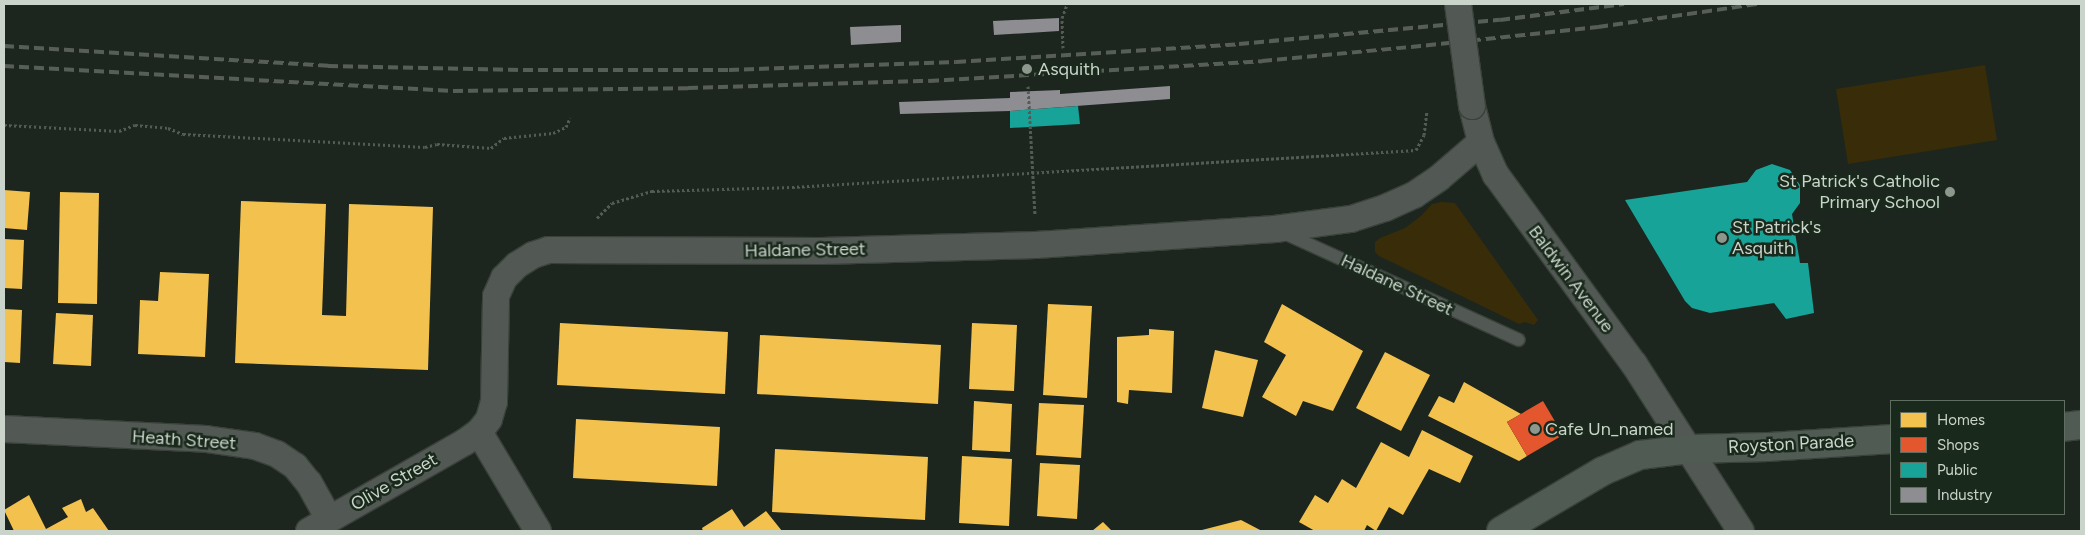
<!DOCTYPE html>
<html>
<head>
<meta charset="utf-8">
<style>
  body { margin:0 }
  #map { position:relative; width:2085px; height:535px; overflow:hidden; background:#1c261e; font-family:Figtree,sans-serif }
  div>[style] { position:absolute }
  .green>* { inset:0; background:#382c09 }
  .homes>* { inset:0; background:#f2c14e }
  .shops>* { inset:0; background:#e4572e }
  .public>* { inset:0; background:#17a398 }
  .industry>* { inset:0; background:#8d8d92 }
  .path>* { height:3px; margin-top:-1.5px; transform-origin:0; background:repeating-linear-gradient(90deg,#545b55 0 2.5px,transparent 0 5px) }
  .roads { filter:drop-shadow(1px 0 #3a413b) drop-shadow(-1px 0 #3a413b) drop-shadow(0 1px #3a413b) drop-shadow(0 -1px #3a413b) }
  .service>* { height:12px; margin:-6px; padding:0 6px; transform-origin:6px; border-radius:6px; background:#525954 }
  .minor>* { height:26px; margin:-13px; padding:0 13px; transform-origin:13px; border-radius:13px; background:#525954 }
  .secondary>* { height:28px; margin:-14px; padding:0 14px; transform-origin:14px; border-radius:14px; background:#505b54 }
  .rail>* { height:4px; margin-top:-2px; transform-origin:0; background:repeating-linear-gradient(90deg,#575d57 0 10px,transparent 0 15px) }
  .bridges { filter:drop-shadow(1px 0 #3a413b) drop-shadow(-1px 0 #3a413b) drop-shadow(0 1px #3a413b) drop-shadow(0 -1px #3a413b) }
  .minor-bridge>* { height:26px; margin:-13px; padding:0 13px; transform-origin:13px; border-radius:13px; background:#525954 }
  .dots>* { width:14px; height:14px; translate:-50% -50%; box-sizing:border-box; border:2px solid #19291b; border-radius:50% }
  span { translate:-50% -50%; white-space:nowrap; text-align:center; line-height:1.15; -webkit-text-stroke:5px #19291b; paint-order:stroke }
  .poi-label { font-size:18px; color:#cad4cb }
  .left { translate:0 -50%; text-align:left }
  .right { translate:-100% -50%; text-align:right }
  .street-label { font-size:18px; color:#cad4cb }
  .frame { position:absolute; inset:0; border:5px solid #cad4cb; pointer-events:none }
  .legend { position:absolute; left:1890px; top:400px; width:175px; height:115px; box-sizing:border-box; background:#19291b; border:1px solid #606d61; margin:0; padding:6px 9px; list-style:none; font-size:15px; color:#cad4cb }
  .legend li { display:flex; align-items:center; gap:10px; height:25px }
  .legend b { width:25px; border:1px solid #606d61 }
</style>
</head>
<body>
<div id="map">
  <div class="green">
    <i style="clip-path:polygon(1985px 65px,1997px 140px,1848px 164px,1836px 89px)"></i>
    <i style="clip-path:polygon(1441px 202px,1455px 203px,1538px 320px,1534px 325px,1525px 322px,1519px 324px,1379px 256px,1375px 252px,1375px 242px,1380px 238px,1405px 228px,1421px 216px,1432px 204px)"></i>
  </div>
  <div class="homes">
    <i style="clip-path:polygon(4px 190px,30px 192px,27px 230px,4px 228px)"></i>
    <i style="clip-path:polygon(60px 192px,99px 193px,97px 304px,58px 303px)"></i>
    <i style="clip-path:polygon(241px 201px,326px 204px,322px 315px,346px 316px,349px 204px,433px 207px,428px 370px,235px 363px)"></i>
    <i style="clip-path:polygon(4px 239px,24px 240px,22px 289px,4px 288px)"></i>
    <i style="clip-path:polygon(160px 272px,209px 274px,205px 357px,138px 354px,140px 300px,158px 301px)"></i>
    <i style="clip-path:polygon(1048px 304px,1092px 306px,1087px 398px,1043px 395px)"></i>
    <i style="clip-path:polygon(1282px 304px,1363px 351px,1333px 411px,1303px 401px,1296px 416px,1262px 397px,1286px 355px,1264px 342px)"></i>
    <i style="clip-path:polygon(4px 309px,22px 310px,20px 363px,4px 362px)"></i>
    <i style="clip-path:polygon(56px 313px,93px 315px,91px 366px,53px 364px)"></i>
    <i style="clip-path:polygon(560px 323px,728px 332px,725px 394px,557px 385px)"></i>
    <i style="clip-path:polygon(972px 323px,1017px 325px,1014px 391px,969px 389px)"></i>
    <i style="clip-path:polygon(1149px 329px,1174px 331px,1172px 393px,1129px 390px,1128px 404px,1117px 402px,1117px 337px,1149px 335px)"></i>
    <i style="clip-path:polygon(760px 335px,941px 345px,938px 404px,757px 394px)"></i>
    <i style="clip-path:polygon(1215px 350px,1258px 360px,1243px 417px,1202px 408px)"></i>
    <i style="clip-path:polygon(1385px 352px,1430px 375px,1401px 431px,1356px 408px)"></i>
    <i style="clip-path:polygon(1464px 382px,1521px 414px,1507px 422px,1527px 456px,1519px 461px,1428px 416px,1439px 396px,1454px 403px)"></i>
    <i style="clip-path:polygon(974px 401px,1012px 404px,1010px 452px,972px 450px)"></i>
    <i style="clip-path:polygon(1039px 403px,1084px 405px,1081px 458px,1036px 455px)"></i>
    <i style="clip-path:polygon(576px 419px,720px 427px,717px 486px,573px 478px)"></i>
    <i style="clip-path:polygon(1422px 430px,1473px 456px,1460px 483px,1429px 469px,1403px 515px,1389px 507px,1376px 531px,1367px 525px,1364px 531px,1315px 531px,1299px 522px,1315px 495px,1328px 503px,1342px 479px,1356px 488px,1381px 442px,1409px 457px)"></i>
    <i style="clip-path:polygon(775px 449px,928px 457px,925px 520px,772px 512px)"></i>
    <i style="clip-path:polygon(962px 456px,1012px 459px,1009px 526px,959px 523px)"></i>
    <i style="clip-path:polygon(1040px 463px,1080px 465px,1077px 519px,1037px 516px)"></i>
    <i style="clip-path:polygon(29px 495px,46px 529px,68px 517px,62px 508px,81px 499px,86px 512px,93px 508px,109px 531px,14px 531px,4px 510px)"></i>
    <i style="clip-path:polygon(732px 509px,744px 527px,766px 511px,782px 531px,703px 531px,702px 528px)"></i>
    <i style="clip-path:polygon(1241px 520px,1262px 531px,1198px 531px)"></i>
    <i style="clip-path:polygon(1103px 522px,1112px 531px,1092px 531px)"></i>
  </div>
  <div class="shops">
    <i style="clip-path:polygon(1543px 401px,1563px 435px,1527px 456px,1507px 422px)"></i>
  </div>
  <div class="public">
    <i style="clip-path:polygon(1078px 106px,1080px 124px,1010px 128px,1010px 111px)"></i>
    <i style="clip-path:polygon(1772px 164px,1790px 170px,1800px 185px,1800px 203px,1792px 214px,1800px 263px,1808px 263px,1814px 313px,1786px 319px,1774px 303px,1710px 313px,1692px 308px,1685px 301px,1625px 200px,1747px 182px,1756px 170px)"></i>
  </div>
  <div class="industry">
    <i style="clip-path:polygon(1059px 18px,1059px 31px,994px 35px,993px 21px)"></i>
    <i style="clip-path:polygon(901px 25px,901px 42px,851px 45px,850px 27px)"></i>
    <i style="clip-path:polygon(1170px 86px,1170px 99px,1010px 111px,900px 114px,899px 102px,1010px 98px,1010px 92px,1060px 90px,1060px 94px)"></i>
  </div>
  <div class="path">
    <i style="left:1063px;top:48px;width:30px;rotate:-92deg"></i>
    <i style="left:1062px;top:18px;width:15px;rotate:-70deg"></i>
    <i style="left:1028px;top:86px;width:128px;rotate:86.9deg"></i>
    <i style="left:4px;top:125px;width:115px;rotate:3deg"></i>
    <i style="left:119px;top:131px;width:17px;rotate:-21deg"></i>
    <i style="left:135px;top:125px;width:33px;rotate:5deg"></i>
    <i style="left:168px;top:128px;width:16px;rotate:22deg"></i>
    <i style="left:183px;top:134px;width:242px;rotate:3.1deg"></i>
    <i style="left:425px;top:147px;width:12px;rotate:-14deg"></i>
    <i style="left:437px;top:144px;width:54px;rotate:4.2deg"></i>
    <i style="left:491px;top:148px;width:16px;rotate:-38deg"></i>
    <i style="left:504px;top:138px;width:49px;rotate:-5.8deg"></i>
    <i style="left:553px;top:133px;width:14px;rotate:-25deg"></i>
    <i style="left:566px;top:127px;width:10px;rotate:-66deg"></i>
    <i style="left:597px;top:218px;width:21px;rotate:-45deg"></i>
    <i style="left:612px;top:203px;width:42px;rotate:-16.7deg"></i>
    <i style="left:652px;top:191px;width:140px;rotate:-1.6deg"></i>
    <i style="left:792px;top:187px;width:625px;rotate:-3.39deg"></i>
    <i style="left:1416px;top:150px;width:17px;rotate:-62deg"></i>
    <i style="left:1424px;top:135px;width:24px;rotate:-83deg"></i>
  </div>
  <div class="roads">
    <div class="service">
      <i style="left:1282px;top:232px;width:260px;rotate:24.5deg"></i>
    </div>
    <div class="minor">
      <i style="left:1472px;top:106px;width:37px;rotate:76deg"></i>
      <i style="left:1481px;top:142px;width:36px;rotate:66deg"></i>
      <i style="left:1496px;top:175px;width:234px;rotate:53.9deg"></i>
      <i style="left:1634px;top:364px;width:198px;rotate:57.4deg"></i>
      <i style="left:4px;top:429px;width:202px;rotate:2.8deg"></i>
      <i style="left:206px;top:439px;width:49px;rotate:8.1deg"></i>
      <i style="left:255px;top:446px;width:23px;rotate:20deg"></i>
      <i style="left:277px;top:454px;width:22px;rotate:34deg"></i>
      <i style="left:295px;top:466px;width:22px;rotate:51deg"></i>
      <i style="left:309px;top:483px;width:41px;rotate:60.9deg"></i>
      <i style="left:479px;top:432px;width:115px;rotate:59.2deg"></i>
      <i style="left:309px;top:531px;width:180px;rotate:-29.7deg"></i>
      <i style="left:465px;top:442px;width:17px;rotate:-36deg"></i>
      <i style="left:479px;top:432px;width:16px;rotate:-52deg"></i>
      <i style="left:489px;top:419px;width:18px;rotate:-74deg"></i>
      <i style="left:494px;top:402px;width:106px;rotate:-88.9deg"></i>
      <i style="left:496px;top:296px;width:20px;rotate:-66deg"></i>
      <i style="left:504px;top:278px;width:18px;rotate:-45deg"></i>
      <i style="left:517px;top:265px;width:19px;rotate:-32deg"></i>
      <i style="left:533px;top:255px;width:16px;rotate:-18deg"></i>
      <i style="left:548px;top:250px;width:274px;rotate:0.2deg"></i>
      <i style="left:822px;top:251px;width:214px;rotate:-1.6deg"></i>
      <i style="left:1036px;top:245px;width:240px;rotate:-3.8deg"></i>
      <i style="left:1275px;top:229px;width:77px;rotate:-7.5deg"></i>
      <i style="left:1351px;top:219px;width:36px;rotate:-18deg"></i>
      <i style="left:1385px;top:208px;width:32px;rotate:-24deg"></i>
      <i style="left:1414px;top:195px;width:30px;rotate:-34deg"></i>
      <i style="left:1439px;top:178px;width:55px;rotate:-40.6deg"></i>
    </div>
    <div class="secondary">
      <i style="left:2064px;top:427px;width:17px;rotate:-7deg"></i>
      <i style="left:1501px;top:531px;width:118px;rotate:-30.5deg"></i>
      <i style="left:1603px;top:471px;width:40px;rotate:-23.4deg"></i>
      <i style="left:1640px;top:455px;width:50px;rotate:-6.8deg"></i>
      <i style="left:1690px;top:449px;width:78px;rotate:-1.5deg"></i>
      <i style="left:1768px;top:447px;width:123px;rotate:-3.7deg"></i>
    </div>
  </div>
  <div class="rail">
    <i style="left:4px;top:46px;width:325px;rotate:3.5deg"></i>
    <i style="left:328px;top:66px;width:195px;rotate:1.2deg"></i>
    <i style="left:523px;top:70px;width:206px"></i>
    <i style="left:729px;top:70px;width:227px;rotate:-2deg"></i>
    <i style="left:956px;top:62px;width:284px;rotate:-3.6deg"></i>
    <i style="left:1239px;top:44px;width:262px;rotate:-5.3deg"></i>
    <i style="left:1500px;top:20px;width:125px;rotate:-7.4deg"></i>
    <i style="left:4px;top:66px;width:450px;rotate:3.2deg"></i>
    <i style="left:453px;top:91px;width:235px;rotate:-0.7deg"></i>
    <i style="left:688px;top:88px;width:241px;rotate:-1.7deg"></i>
    <i style="left:929px;top:81px;width:334px;rotate:-3.4deg"></i>
    <i style="left:1262px;top:61px;width:150px;rotate:-5.4deg"></i>
    <i style="left:1411px;top:47px;width:188px;rotate:-6.1deg"></i>
    <i style="left:1598px;top:27px;width:162px;rotate:-8.2deg"></i>
  </div>
  <div class="bridges">
    <div class="minor-bridge">
      <i style="left:1458px;top:4px;width:103px;rotate:82.2deg"></i>
    </div>
  </div>
  <div class="dots">
    <i style="left:1027px;top:69px;background:#8d978e"></i>
    <i style="left:1950px;top:192px;background:#8d978e"></i>
    <i style="left:1722px;top:238px;background:#8d978e"></i>
    <i style="left:1535px;top:429px;background:#8d978e"></i>
  </div>
  <div class="poi-label">
    <span class="left" style="left:1038px;top:69px">Asquith</span>
    <span class="right" style="left:1940px;top:192px">St Patrick's Catholic<br>Primary School</span>
    <span class="left" style="left:1732px;top:238px">St Patrick's<br>Asquith</span>
    <span class="left" style="left:1545px;top:429px">Cafe Un_named</span>
  </div>
  <div class="street-label">
    <span style="left:805px;top:250px;rotate:-1deg">Haldane Street</span>
    <span style="left:1571px;top:279px;rotate:53deg">Baldwin Avenue</span>
    <span style="left:1397px;top:285px;rotate:25deg">Haldane Street</span>
    <span style="left:184px;top:440px;rotate:4deg">Heath Street</span>
    <span style="left:1791px;top:444px;rotate:-3deg">Royston Parade</span>
    <span style="left:394px;top:482px;rotate:-30deg">Olive Street</span>
  </div>
  <div class="frame"></div>
  <ul class="legend">
  <li><b style="height:14px;background:#f2c14e"></b>Homes</li>
  <li><b style="height:14px;background:#e4572e"></b>Shops</li>
  <li><b style="height:14px;background:#17a398"></b>Public</li>
  <li><b style="height:14px;background:#8d8d92"></b>Industry</li>
  </ul>
</div>
</body>
</html>
